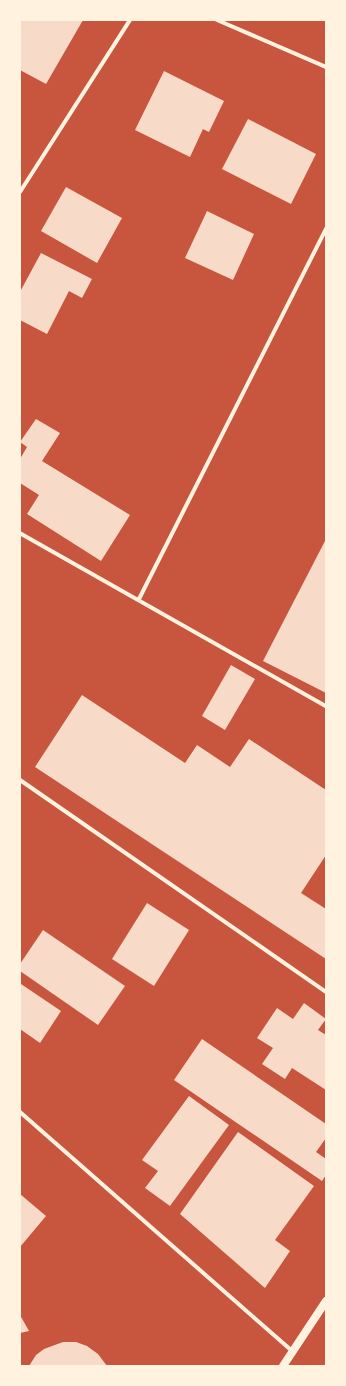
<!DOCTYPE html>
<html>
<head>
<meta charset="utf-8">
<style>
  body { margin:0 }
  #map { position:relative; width:346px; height:1386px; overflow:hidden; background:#c8553d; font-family:"Titillium Web",sans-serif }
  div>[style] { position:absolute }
  .building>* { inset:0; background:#f7dbc8 }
  .pedestrian>* { height:3.5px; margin:-1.75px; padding:0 1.75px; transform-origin:1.75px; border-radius:1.75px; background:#fff3e0 }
  .minor>* { height:4px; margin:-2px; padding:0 2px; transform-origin:2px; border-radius:2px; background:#fff3e0 }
  .secondary>* { height:8px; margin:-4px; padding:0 4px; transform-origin:4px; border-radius:4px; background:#fff3e0 }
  span { translate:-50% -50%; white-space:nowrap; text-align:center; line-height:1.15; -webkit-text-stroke:3.5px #fff3e0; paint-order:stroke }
  .frame { position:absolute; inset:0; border:21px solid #fff3e0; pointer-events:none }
</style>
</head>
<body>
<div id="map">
  <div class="building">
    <i style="clip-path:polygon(20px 20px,83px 20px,46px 84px,20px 70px)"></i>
    <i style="clip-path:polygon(164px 71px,224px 101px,209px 132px,203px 129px,190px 157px,135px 130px)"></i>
    <i style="clip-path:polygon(248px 119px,316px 154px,291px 204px,222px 169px)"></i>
    <i style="clip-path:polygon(66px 187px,122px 218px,97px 263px,41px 231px)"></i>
    <i style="clip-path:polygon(207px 211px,254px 234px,233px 280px,185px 258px)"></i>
    <i style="clip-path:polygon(41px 253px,92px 279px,82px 298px,69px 291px,47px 334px,20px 320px,20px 289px,21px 290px)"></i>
    <i style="clip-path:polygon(36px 419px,60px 433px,42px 461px,130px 515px,101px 561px,27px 514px,39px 495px,20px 483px,20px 459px,27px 447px,20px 442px)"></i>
    <i style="clip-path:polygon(326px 539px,326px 693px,263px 661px)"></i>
    <i style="clip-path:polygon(231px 665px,255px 679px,225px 730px,202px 716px)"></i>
    <i style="clip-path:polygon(82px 695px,185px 763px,197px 745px,230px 767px,249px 739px,326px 790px,326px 855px,301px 893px,326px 909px,326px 959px,35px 767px)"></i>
    <i style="clip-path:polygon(147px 903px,189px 930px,154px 986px,112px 959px)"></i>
    <i style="clip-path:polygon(43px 930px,125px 986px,98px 1025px,20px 971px,20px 964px)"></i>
    <i style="clip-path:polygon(21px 984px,61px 1011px,40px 1043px,20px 1029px)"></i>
    <i style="clip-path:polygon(304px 1003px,326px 1019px,318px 1030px,326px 1035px,326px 1090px,292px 1068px,285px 1079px,262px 1064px,273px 1048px,257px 1038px,277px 1008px,293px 1019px)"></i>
    <i style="clip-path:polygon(202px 1039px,326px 1124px,326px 1138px,316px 1152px,326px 1159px,326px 1175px,322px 1181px,174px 1080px)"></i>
    <i style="clip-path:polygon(189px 1096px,229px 1125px,170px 1206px,145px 1188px,158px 1171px,142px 1160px)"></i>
    <i style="clip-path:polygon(238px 1132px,314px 1186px,275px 1240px,290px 1251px,265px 1288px,180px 1214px)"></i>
    <i style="clip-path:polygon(20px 1194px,46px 1216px,20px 1247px)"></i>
    <i style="clip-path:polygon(20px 1315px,29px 1331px,20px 1333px)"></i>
    <i style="clip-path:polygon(63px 1342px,76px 1342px,87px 1346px,98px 1354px,107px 1366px,29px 1366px,36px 1355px,44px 1349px)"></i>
  </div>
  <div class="pedestrian">
    <i style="left:20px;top:533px;width:352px;rotate:29.5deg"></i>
  </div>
  <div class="minor">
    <i style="left:217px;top:20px;width:119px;rotate:23.3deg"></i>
    <i style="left:20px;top:192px;width:204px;rotate:-57.4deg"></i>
    <i style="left:139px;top:599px;width:415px;rotate:-63.2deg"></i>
    <i style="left:20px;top:780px;width:372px;rotate:34.7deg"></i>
    <i style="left:20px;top:1112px;width:363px;rotate:41.3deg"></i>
  </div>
  <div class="secondary">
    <i style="left:283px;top:1366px;width:78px;rotate:-56.5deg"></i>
  </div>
  <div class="frame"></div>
</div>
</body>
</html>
